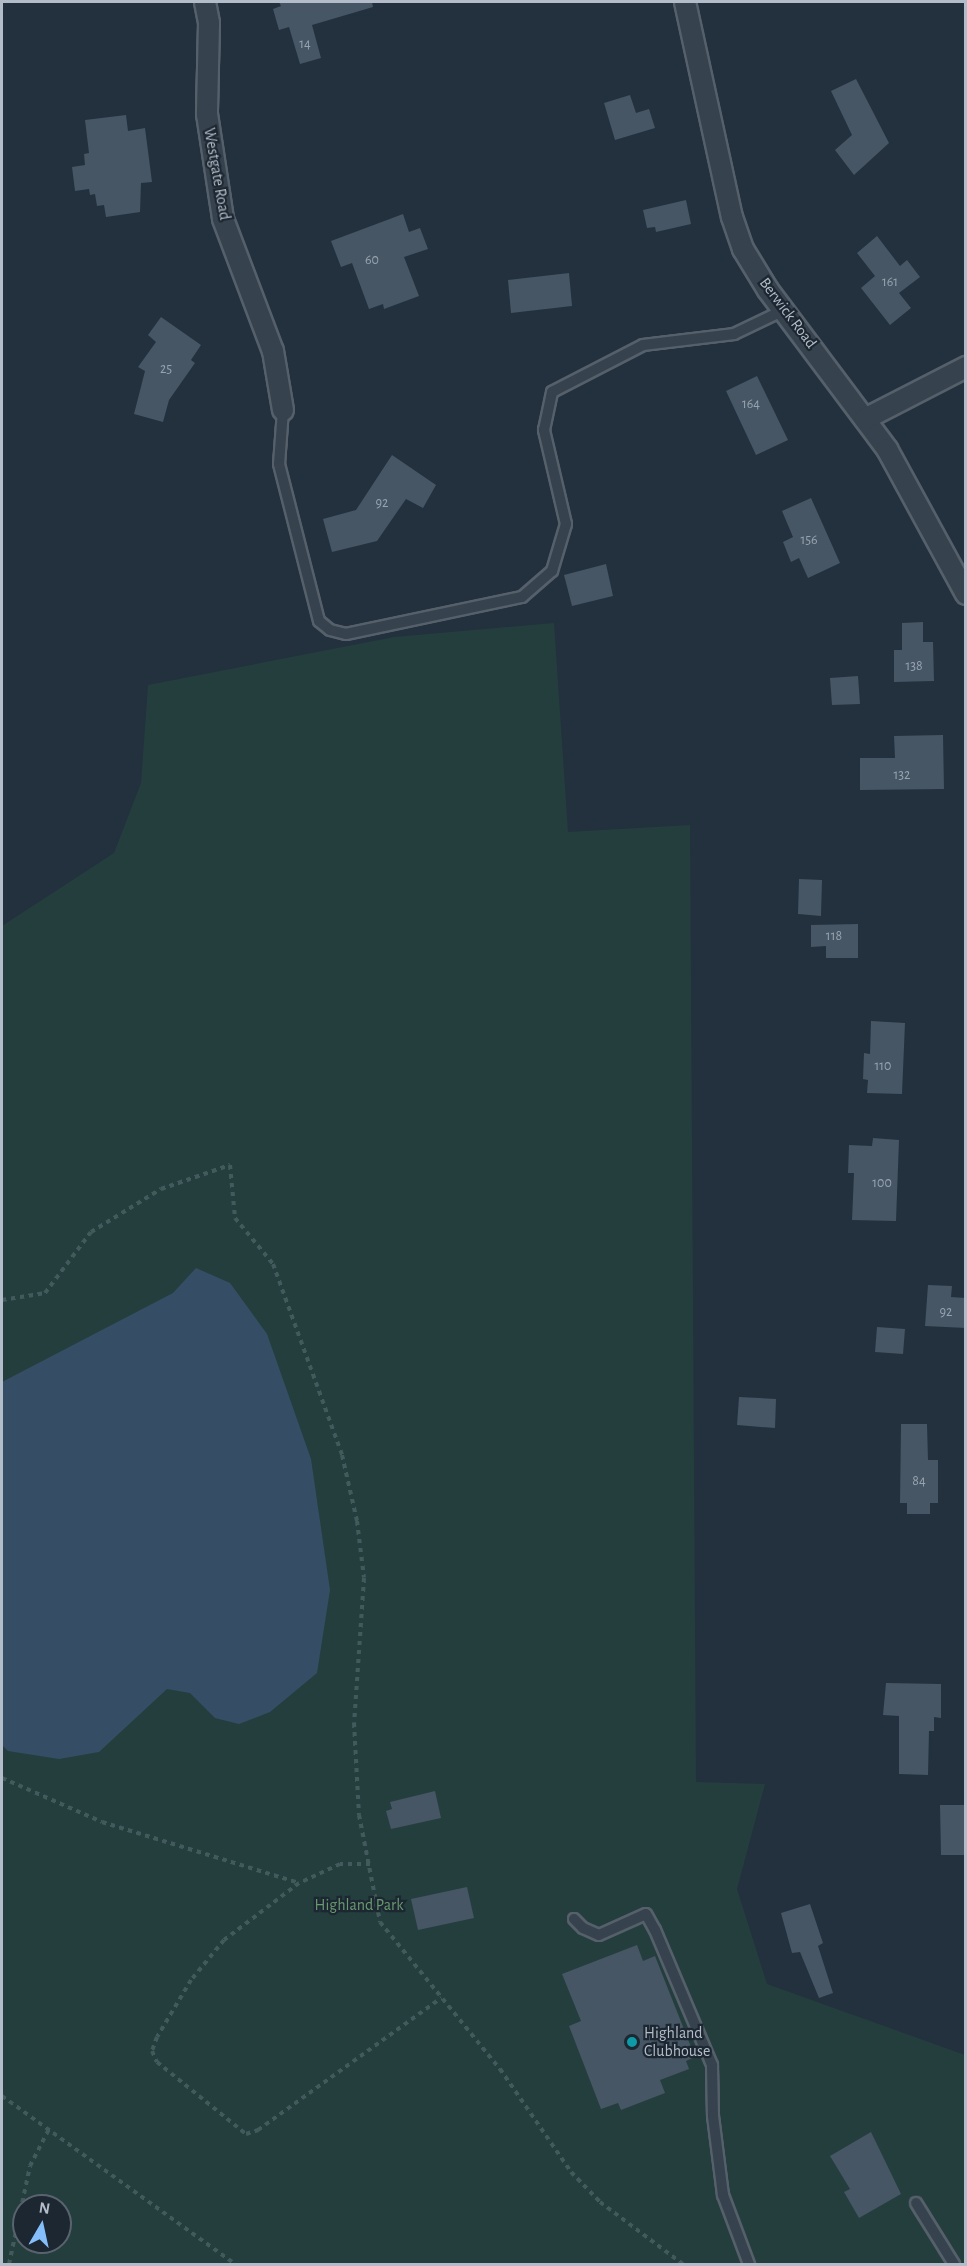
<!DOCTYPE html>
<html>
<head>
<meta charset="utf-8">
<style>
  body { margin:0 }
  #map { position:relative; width:967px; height:2266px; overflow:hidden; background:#22313d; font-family:"Alegreya Sans",sans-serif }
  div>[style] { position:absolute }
  .green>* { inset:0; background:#243e3e }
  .water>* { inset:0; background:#354e65 }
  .building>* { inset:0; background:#465664 }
  .path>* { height:4px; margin-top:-2px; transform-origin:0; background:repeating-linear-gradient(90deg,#425a5b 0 4.5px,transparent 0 9px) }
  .roads { filter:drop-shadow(2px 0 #55606b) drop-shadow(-2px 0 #55606b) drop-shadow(0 2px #55606b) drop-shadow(0 -2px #55606b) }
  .lane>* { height:10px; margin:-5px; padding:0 5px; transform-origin:5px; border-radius:5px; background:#36424d }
  .street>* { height:20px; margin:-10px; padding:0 10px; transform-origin:10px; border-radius:10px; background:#36424d }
  .dots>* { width:16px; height:16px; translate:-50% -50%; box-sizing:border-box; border:3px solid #1c2732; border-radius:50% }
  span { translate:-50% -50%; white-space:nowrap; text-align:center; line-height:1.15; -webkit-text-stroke:4.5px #1c2732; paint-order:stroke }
  .number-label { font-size:14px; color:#97a3b0 }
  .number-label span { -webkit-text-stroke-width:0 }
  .street-label { font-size:16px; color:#b2bdc9 }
  .park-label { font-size:16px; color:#689a6f }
  .poi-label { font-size:16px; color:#b2bdc9 }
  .left { translate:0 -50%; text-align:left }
  .frame { position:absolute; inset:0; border:3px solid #b2bdc9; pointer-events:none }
  .north { position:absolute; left:12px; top:2194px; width:60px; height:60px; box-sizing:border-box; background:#1c2732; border:2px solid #58636e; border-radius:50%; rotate:9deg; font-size:16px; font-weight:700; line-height:24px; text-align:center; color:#b2bdc9 }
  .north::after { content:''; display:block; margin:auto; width:21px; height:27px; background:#85bffb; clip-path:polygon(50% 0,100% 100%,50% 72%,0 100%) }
</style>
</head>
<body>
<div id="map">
  <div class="green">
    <i style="clip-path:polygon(evenodd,554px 623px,568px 832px,690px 825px,696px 1782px,765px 1784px,737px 1889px,767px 1984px,965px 2055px,965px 2264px,2px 2264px,2px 926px,114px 853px,141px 783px,148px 685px,394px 637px,554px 623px,24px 2206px,60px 2206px,60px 2242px,24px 2242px,24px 2206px)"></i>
  </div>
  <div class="water">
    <i style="clip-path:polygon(196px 1268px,230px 1283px,267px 1334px,311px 1459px,330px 1590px,317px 1673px,270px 1712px,239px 1724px,215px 1718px,190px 1693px,167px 1689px,99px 1752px,59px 1759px,8px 1751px,2px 1745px,2px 1382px,173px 1293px)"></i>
  </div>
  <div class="building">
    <i style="clip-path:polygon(279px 2px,372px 2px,373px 7px,312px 25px,321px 58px,300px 64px,289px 27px,279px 30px,273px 9px,281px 6px)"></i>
    <i style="clip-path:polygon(856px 79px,889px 143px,854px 175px,835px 150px,852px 135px,831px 91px)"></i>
    <i style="clip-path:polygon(630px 95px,636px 113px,649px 109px,655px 128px,615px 140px,604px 103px)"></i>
    <i style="clip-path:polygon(126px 115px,128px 131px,145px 128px,152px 182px,141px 183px,140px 212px,106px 217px,104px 205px,97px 206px,95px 194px,90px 195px,89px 189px,75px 191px,72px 167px,85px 165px,84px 154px,89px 153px,85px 120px)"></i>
    <i style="clip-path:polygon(686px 200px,691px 224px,656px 232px,655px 227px,647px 228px,643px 210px)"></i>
    <i style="clip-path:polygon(403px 214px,409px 232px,420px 228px,428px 249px,404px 257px,419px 296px,384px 309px,383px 304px,369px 309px,352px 263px,341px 267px,331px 241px)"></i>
    <i style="clip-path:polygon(877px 236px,900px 266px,907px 260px,920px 277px,899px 293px,911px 308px,890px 325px,861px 288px,875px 276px,857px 253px)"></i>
    <i style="clip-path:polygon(569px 273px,572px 306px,511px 313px,508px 280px)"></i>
    <i style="clip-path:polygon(161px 317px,201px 345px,191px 360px,195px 363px,169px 400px,163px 422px,134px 414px,145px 371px,138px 367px,156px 342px,148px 335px)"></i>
    <i style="clip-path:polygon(757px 376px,788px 440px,756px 455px,726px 391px)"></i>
    <i style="clip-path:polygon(392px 455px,436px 485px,423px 508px,406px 499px,377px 541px,332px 552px,323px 519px,356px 510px)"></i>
    <i style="clip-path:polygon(811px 498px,840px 563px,808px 578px,799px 558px,791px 562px,783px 542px,793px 537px,782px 511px)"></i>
    <i style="clip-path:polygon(606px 564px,613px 596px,572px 606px,564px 575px)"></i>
    <i style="clip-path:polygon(923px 622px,923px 642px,933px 642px,934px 681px,894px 682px,894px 650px,902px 650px,902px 623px)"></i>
    <i style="clip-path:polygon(858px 676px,860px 704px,832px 705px,830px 678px)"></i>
    <i style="clip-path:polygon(943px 735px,944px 789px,860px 790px,860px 758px,895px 758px,894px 736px)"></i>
    <i style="clip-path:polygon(799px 879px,822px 880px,821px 916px,798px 914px)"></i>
    <i style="clip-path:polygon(858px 924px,858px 958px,826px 958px,826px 946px,811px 947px,811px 925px)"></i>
    <i style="clip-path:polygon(871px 1021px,905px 1023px,902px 1094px,867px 1093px,868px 1080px,863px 1079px,864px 1053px,870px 1054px)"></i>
    <i style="clip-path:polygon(873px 1138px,899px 1140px,896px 1221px,852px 1220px,854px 1173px,848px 1173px,849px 1145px,872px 1146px)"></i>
    <i style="clip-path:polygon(928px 1285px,952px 1286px,951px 1297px,966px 1298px,966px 1328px,925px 1326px)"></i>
    <i style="clip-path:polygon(877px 1327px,905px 1329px,903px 1354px,875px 1352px)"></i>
    <i style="clip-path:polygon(739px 1397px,776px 1399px,775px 1428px,737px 1425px)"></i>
    <i style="clip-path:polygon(901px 1424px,927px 1424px,928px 1460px,938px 1460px,938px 1503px,930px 1503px,930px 1514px,907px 1514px,907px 1503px,900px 1503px)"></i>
    <i style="clip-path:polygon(886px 1683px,941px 1684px,941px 1718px,934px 1717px,934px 1731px,929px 1731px,928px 1775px,899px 1774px,899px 1716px,883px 1715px)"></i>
    <i style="clip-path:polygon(435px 1791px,441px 1818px,391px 1829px,386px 1811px,392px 1809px,390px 1802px)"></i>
    <i style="clip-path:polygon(940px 1805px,966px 1805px,966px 1855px,941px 1855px)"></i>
    <i style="clip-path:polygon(467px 1887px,474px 1918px,418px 1930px,411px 1899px)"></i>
    <i style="clip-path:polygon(810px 1904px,823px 1943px,818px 1946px,833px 1993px,819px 1998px,800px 1952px,792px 1953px,781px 1913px)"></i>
    <i style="clip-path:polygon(637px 1945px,643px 1961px,655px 1956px,695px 2057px,686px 2061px,689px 2069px,660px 2080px,665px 2093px,621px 2110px,618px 2103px,601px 2109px,569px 2026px,581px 2021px,562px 1974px)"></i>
    <i style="clip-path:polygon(871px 2132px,901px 2194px,859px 2218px,844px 2192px,850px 2189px,830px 2156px)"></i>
  </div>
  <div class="path">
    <i style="left:2px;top:1300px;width:44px;rotate:-9.2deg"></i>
    <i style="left:45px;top:1293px;width:76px;rotate:-53deg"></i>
    <i style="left:91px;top:1232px;width:82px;rotate:-31.6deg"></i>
    <i style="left:161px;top:1189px;width:73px;rotate:-19.2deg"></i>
    <i style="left:230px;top:1165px;width:53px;rotate:84.6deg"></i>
    <i style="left:235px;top:1218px;width:60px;rotate:50.4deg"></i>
    <i style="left:273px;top:1264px;width:203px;rotate:70.1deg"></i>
    <i style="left:342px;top:1455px;width:68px;rotate:77.2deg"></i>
    <i style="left:357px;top:1521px;width:57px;rotate:83deg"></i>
    <i style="left:364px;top:1578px;width:145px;rotate:93.9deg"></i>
    <i style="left:354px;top:1723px;width:92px;rotate:86.9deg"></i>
    <i style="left:359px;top:1815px;width:109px;rotate:78.9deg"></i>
    <i style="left:380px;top:1922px;width:190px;rotate:50.8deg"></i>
    <i style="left:500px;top:2069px;width:125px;rotate:55.4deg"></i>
    <i style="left:571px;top:2172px;width:42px;rotate:46deg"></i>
    <i style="left:600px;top:2202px;width:104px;rotate:36.8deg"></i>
    <i style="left:2px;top:1778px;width:109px;rotate:23.7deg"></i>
    <i style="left:102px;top:1822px;width:206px;rotate:17.2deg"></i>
    <i style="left:370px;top:1864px;width:30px;rotate:180deg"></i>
    <i style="left:340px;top:1864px;width:45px;rotate:155.1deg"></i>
    <i style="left:299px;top:1883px;width:94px;rotate:142.8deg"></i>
    <i style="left:224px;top:1940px;width:52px;rotate:129.5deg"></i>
    <i style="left:191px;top:1980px;width:66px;rotate:120.8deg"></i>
    <i style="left:157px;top:2037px;width:15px;rotate:110deg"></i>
    <i style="left:152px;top:2051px;width:12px;rotate:66deg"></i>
    <i style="left:157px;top:2062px;width:114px;rotate:39deg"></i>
    <i style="left:246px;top:2134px;width:13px;rotate:-18deg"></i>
    <i style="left:258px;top:2130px;width:226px;rotate:-35.8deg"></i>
    <i style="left:2px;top:2096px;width:287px;rotate:35.8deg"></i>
    <i style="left:9px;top:2264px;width:100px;rotate:-77.9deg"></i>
    <i style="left:30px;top:2166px;width:42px;rotate:-62.8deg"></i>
  </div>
  <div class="roads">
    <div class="lane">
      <i style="left:283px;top:410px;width:54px;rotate:94.2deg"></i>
      <i style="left:279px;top:464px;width:162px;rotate:75.7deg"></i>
      <i style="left:319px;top:621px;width:14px;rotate:39deg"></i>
      <i style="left:330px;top:630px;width:16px;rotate:14deg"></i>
      <i style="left:346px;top:634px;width:180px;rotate:-11.9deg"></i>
      <i style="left:522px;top:597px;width:40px;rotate:-41deg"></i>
      <i style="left:552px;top:571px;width:49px;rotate:-73.4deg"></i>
      <i style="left:566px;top:524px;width:97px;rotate:-103.2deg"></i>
      <i style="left:544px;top:430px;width:39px;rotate:-78deg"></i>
      <i style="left:552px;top:392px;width:102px;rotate:-27.3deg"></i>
      <i style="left:643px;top:345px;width:92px;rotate:-6.9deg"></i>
      <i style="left:734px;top:334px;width:55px;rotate:-25.6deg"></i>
      <i style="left:574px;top:1919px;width:13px;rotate:45deg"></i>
      <i style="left:583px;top:1928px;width:17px;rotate:24deg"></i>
      <i style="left:599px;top:1935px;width:51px;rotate:-24.1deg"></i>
      <i style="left:646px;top:1914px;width:18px;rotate:61deg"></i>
      <i style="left:655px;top:1930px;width:147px;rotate:67.1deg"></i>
      <i style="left:712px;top:2065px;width:51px;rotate:88.9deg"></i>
      <i style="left:713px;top:2116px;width:80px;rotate:82.8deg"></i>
      <i style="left:723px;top:2195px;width:74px;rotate:69.4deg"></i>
      <i style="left:916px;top:2203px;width:72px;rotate:58.1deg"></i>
    </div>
    <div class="street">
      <i style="left:205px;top:2px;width:21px;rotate:79deg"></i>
      <i style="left:209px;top:23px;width:91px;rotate:91.3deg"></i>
      <i style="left:207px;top:114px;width:106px;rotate:81.3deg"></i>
      <i style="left:223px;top:219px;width:141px;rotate:69.3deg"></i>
      <i style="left:273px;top:351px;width:60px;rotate:80.4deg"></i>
      <i style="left:685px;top:2px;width:220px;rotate:77.7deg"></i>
      <i style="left:732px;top:217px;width:34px;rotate:71deg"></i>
      <i style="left:743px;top:249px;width:48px;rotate:58.6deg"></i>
      <i style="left:768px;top:290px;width:199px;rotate:53.2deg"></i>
      <i style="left:887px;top:449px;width:165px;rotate:61.4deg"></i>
      <i style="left:865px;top:419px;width:114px;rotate:-27.2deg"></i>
    </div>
  </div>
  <div class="dots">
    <i style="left:632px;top:2042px;background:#0f9aa8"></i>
  </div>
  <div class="number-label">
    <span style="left:305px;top:44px">14</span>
    <span style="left:372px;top:260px">60</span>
    <span style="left:890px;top:282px">161</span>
    <span style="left:166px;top:369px">25</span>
    <span style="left:751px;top:404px">164</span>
    <span style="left:382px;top:503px">92</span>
    <span style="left:809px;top:540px">156</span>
    <span style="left:914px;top:666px">138</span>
    <span style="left:902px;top:775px">132</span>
    <span style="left:834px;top:936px">118</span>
    <span style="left:883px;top:1066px">110</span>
    <span style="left:882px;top:1183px">100</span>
    <span style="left:946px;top:1312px">92</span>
    <span style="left:919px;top:1481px">84</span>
  </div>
  <div class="street-label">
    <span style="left:217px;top:174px;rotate:80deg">Westgate Road</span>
    <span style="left:788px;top:313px;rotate:53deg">Berwick Road</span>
  </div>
  <div class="park-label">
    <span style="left:359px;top:1905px">Highland Park</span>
  </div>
  <div class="poi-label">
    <span class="left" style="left:644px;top:2042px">Highland<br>Clubhouse</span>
  </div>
  <div class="frame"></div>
  <div class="north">N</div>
</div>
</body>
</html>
